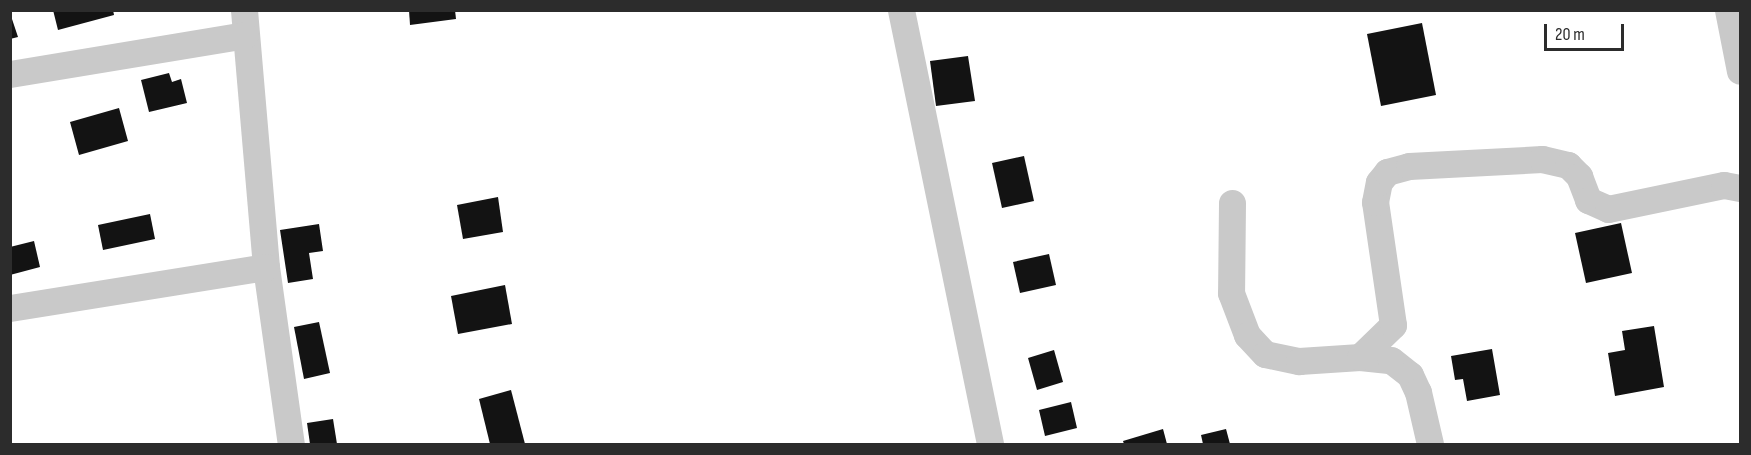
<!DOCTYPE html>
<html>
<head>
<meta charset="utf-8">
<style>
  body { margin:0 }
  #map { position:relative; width:1751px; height:455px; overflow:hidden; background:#fff; font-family:"Sofia Sans Condensed",sans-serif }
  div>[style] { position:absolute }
  .building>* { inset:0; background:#131313 }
  .street>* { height:27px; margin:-13.5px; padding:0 13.5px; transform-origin:13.5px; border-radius:13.5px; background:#c9c9c9 }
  span { translate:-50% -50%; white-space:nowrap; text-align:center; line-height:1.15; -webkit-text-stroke:6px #fff; paint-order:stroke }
  .frame { position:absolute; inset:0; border:12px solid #2c2c2c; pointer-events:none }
  .scale { position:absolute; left:1544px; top:24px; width:80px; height:27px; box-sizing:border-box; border:3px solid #2c2c2c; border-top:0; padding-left:8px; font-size:18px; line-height:21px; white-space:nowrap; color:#2c2c2c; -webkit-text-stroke:4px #fff; paint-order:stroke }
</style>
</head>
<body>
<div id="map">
  <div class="building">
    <i style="clip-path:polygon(53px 10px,113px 10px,114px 15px,58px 30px)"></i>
    <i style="clip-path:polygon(409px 10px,455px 10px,456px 19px,410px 25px)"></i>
    <i style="clip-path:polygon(10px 13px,18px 37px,10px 39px)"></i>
    <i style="clip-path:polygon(1422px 23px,1436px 95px,1381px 106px,1367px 34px)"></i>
    <i style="clip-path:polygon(968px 56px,975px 101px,936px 106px,930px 61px)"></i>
    <i style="clip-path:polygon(169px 73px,172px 82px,181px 79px,187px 103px,149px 112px,141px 80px)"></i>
    <i style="clip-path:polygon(119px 108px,128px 141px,79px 155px,70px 122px)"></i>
    <i style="clip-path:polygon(1024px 156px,1034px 201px,1002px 208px,992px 163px)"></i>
    <i style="clip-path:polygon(498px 197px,503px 232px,463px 239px,457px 205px)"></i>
    <i style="clip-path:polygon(150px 214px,155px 239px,103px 250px,98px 225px)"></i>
    <i style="clip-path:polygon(1621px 223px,1632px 273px,1586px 283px,1575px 233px)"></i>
    <i style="clip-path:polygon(319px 224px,323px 251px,309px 253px,313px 279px,288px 283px,280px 230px)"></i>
    <i style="clip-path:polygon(34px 241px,40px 267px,10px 275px,10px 247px)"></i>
    <i style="clip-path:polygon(1049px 254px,1056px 285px,1020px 293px,1013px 262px)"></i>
    <i style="clip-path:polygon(505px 285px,512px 324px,458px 334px,451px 296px)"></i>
    <i style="clip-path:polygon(319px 322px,330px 373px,304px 379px,294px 327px)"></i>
    <i style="clip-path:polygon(1654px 326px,1664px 387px,1615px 396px,1608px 353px,1625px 350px,1622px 331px)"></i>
    <i style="clip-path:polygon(1492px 349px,1500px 395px,1467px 401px,1463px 379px,1455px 380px,1451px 356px)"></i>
    <i style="clip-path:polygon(1054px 350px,1063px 382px,1037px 390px,1028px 358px)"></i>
    <i style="clip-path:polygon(511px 390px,525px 444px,490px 444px,479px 399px)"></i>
    <i style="clip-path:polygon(1071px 402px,1077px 428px,1045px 436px,1039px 410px)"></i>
    <i style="clip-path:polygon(333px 419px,337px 444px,310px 444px,307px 423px)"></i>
    <i style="clip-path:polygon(1163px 429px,1167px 444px,1124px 444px,1123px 441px)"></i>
    <i style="clip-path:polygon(1226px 429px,1230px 444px,1203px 444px,1201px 435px)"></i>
  </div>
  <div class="street">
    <i style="left:244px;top:10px;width:258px;rotate:85.1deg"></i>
    <i style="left:266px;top:267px;width:179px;rotate:82deg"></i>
    <i style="left:901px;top:10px;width:443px;rotate:78.4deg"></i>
    <i style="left:1728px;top:10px;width:62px;rotate:78.9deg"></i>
    <i style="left:10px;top:74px;width:238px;rotate:-9.4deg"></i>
    <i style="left:1232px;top:203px;width:90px;rotate:90.6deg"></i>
    <i style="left:1231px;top:293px;width:45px;rotate:69.1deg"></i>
    <i style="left:1247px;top:335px;width:26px;rotate:47deg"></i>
    <i style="left:1265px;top:354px;width:35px;rotate:12deg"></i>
    <i style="left:1299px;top:361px;width:61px;rotate:-3.8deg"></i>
    <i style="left:1360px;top:357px;width:31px;rotate:6deg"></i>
    <i style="left:1391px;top:360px;width:24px;rotate:38deg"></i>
    <i style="left:1410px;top:375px;width:19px;rotate:65deg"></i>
    <i style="left:1418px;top:392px;width:53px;rotate:77deg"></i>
    <i style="left:10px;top:308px;width:259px;rotate:-9.1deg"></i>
    <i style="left:1360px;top:357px;width:46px;rotate:-44.1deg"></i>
    <i style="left:1393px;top:325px;width:124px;rotate:-98.3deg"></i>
    <i style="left:1375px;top:202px;width:20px;rotate:-79deg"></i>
    <i style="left:1379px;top:182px;width:13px;rotate:-51deg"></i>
    <i style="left:1387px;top:172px;width:23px;rotate:-15deg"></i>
    <i style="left:1409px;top:166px;width:133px;rotate:-3deg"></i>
    <i style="left:1542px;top:159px;width:27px;rotate:13deg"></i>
    <i style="left:1568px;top:165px;width:16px;rotate:45deg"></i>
    <i style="left:1579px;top:176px;width:26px;rotate:69deg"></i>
    <i style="left:1588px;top:200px;width:22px;rotate:24deg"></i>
    <i style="left:1608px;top:209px;width:118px;rotate:-11.7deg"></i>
    <i style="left:1724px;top:185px;width:16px;rotate:11deg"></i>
  </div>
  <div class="frame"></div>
  <div class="scale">20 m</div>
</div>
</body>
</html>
